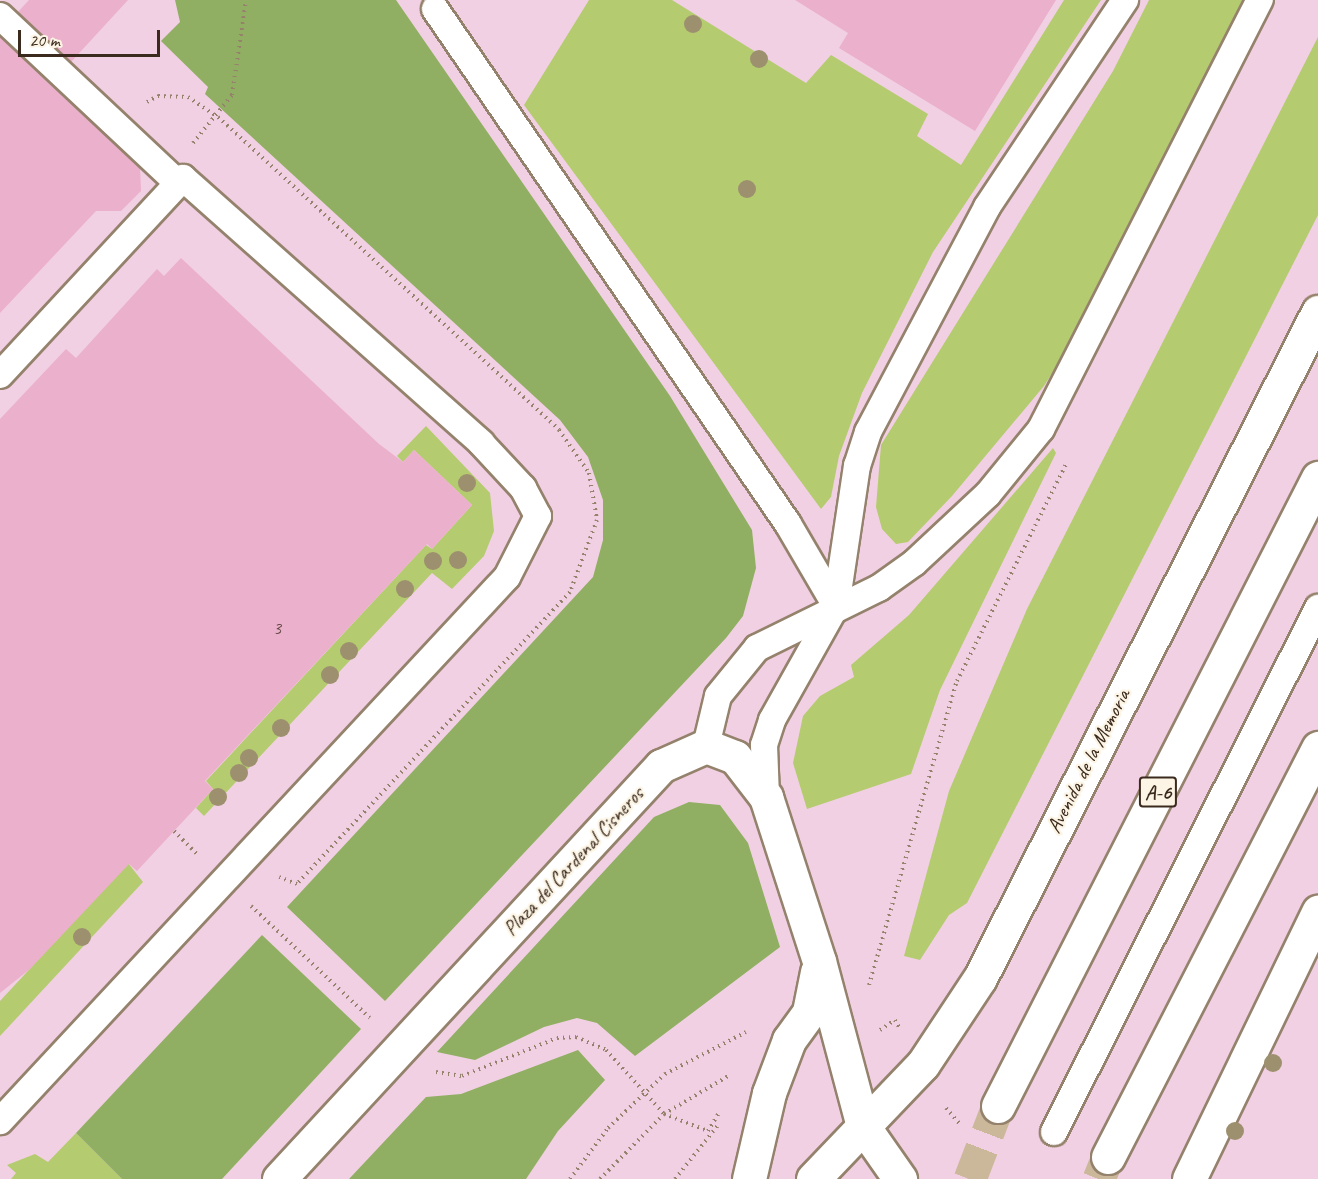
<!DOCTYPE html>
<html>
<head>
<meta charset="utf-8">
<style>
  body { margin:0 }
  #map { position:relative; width:1318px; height:1179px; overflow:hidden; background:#efdbb9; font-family:Caveat,sans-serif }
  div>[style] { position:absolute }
  .built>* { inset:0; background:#f1d0e3 }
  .green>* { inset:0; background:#b5cb6f }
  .forest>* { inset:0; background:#90af62 }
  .building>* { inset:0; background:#ebb0cb }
  .highway-tunnel>* { height:33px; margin-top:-16.5px; transform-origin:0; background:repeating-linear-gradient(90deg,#cbb89a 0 33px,transparent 0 49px) }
  .path>* { height:4px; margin-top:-2px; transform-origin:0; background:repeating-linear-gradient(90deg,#95826c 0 1.5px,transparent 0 6px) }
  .roads { filter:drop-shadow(2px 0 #95826c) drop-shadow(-2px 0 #95826c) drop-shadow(0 2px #95826c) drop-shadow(0 -2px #95826c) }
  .lane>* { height:26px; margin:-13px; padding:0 13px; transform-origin:13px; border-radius:13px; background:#fff }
  .street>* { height:33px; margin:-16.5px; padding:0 16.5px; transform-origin:16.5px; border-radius:16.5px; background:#fff }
  .secondary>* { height:33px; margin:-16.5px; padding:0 16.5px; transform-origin:16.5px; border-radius:16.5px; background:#fff }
  .highway>* { height:33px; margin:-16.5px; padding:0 16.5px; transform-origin:16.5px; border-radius:16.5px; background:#fff }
  .trees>* { width:18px; height:18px; margin:-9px; border-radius:50%; background:#9d906f }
  span { translate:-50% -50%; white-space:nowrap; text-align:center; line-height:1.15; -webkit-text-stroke:4.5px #fcf5e5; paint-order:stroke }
  .number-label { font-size:18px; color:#674c49 }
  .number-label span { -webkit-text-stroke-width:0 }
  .shield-label span { padding:2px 4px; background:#fcf5e5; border:2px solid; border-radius:4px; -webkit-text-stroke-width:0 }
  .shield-label { font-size:20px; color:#3b2a1e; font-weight:700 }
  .street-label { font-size:21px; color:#3b2a1e }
  .scale { position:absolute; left:18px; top:30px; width:142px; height:27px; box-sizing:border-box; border:3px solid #3b2a1e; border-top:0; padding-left:8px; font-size:18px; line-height:21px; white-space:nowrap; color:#3b2a1e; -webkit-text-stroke:4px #fcf5e5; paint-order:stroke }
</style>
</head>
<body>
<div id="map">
  <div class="built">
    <i style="clip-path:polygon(0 0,1318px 0,1318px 1179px,0 1179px)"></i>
  </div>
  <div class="green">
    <i style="clip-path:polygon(589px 0,672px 0,806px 83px,831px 55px,928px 114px,917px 136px,961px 165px,1064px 0,1101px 0,933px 252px,862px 393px,839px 456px,831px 497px,821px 509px,524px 105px)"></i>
    <i style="clip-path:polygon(1149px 0,1243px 0,1079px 331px,1044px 386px,952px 496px,908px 542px,896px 544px,882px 529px,876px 507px,881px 445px,1113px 71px)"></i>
    <i style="clip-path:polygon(1318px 37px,1318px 215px,967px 903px,949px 915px,920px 960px,904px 956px,949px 791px,1027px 609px)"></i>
    <i style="clip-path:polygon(426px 426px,490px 493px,494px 531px,484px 556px,452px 589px,432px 573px,204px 816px,196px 808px,213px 789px,206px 781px,426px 545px,432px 549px,472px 505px,414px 450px,403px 462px,397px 456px)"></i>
    <i style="clip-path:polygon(1053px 448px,1056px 453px,940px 690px,911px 774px,807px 809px,793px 763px,803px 716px,820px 696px,854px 677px,851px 665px,909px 615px)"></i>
    <i style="clip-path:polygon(128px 863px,143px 882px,0 1036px,0 1001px)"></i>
    <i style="clip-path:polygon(76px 1133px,122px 1179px,11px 1179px,16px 1173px,7px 1165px,35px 1154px,48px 1162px)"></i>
  </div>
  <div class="forest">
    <i style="clip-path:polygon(175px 0,396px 0,670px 396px,752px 530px,756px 568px,743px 616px,726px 638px,385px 1001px,287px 907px,593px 577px,603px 540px,603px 500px,588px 457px,560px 420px,205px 94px,208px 87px,161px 41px,180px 22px)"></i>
    <i style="clip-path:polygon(689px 802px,720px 805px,748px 843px,780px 947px,635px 1056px,597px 1023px,577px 1018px,544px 1027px,475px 1060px,437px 1052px,654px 817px)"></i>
    <i style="clip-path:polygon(262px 935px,361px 1029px,222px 1179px,122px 1179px,76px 1133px)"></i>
    <i style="clip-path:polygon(578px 1050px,605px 1080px,558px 1131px,526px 1179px,349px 1179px,426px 1097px,461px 1094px)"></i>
  </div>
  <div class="building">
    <i style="clip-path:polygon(29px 0,128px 0,71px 62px,18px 12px)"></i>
    <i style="clip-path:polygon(795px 0,1056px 0,975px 131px,839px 48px,848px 33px)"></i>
    <i style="clip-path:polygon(0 37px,140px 167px,141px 191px,121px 211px,96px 211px,0 313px)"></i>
    <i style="clip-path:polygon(181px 258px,379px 444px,403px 462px,414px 450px,472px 505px,432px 549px,427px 544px,205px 781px,213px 789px,137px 871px,129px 864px,30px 969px,0 993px,0 419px,66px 349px,76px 358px,157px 269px,164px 276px)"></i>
  </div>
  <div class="highway-tunnel">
    <i style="left:970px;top:1179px;width:78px;rotate:-69deg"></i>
    <i style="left:1099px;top:1179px;width:24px;rotate:-68deg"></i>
  </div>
  <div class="path">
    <i style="left:147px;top:102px;width:13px;rotate:-29deg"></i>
    <i style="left:158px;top:96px;width:30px;rotate:2deg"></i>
    <i style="left:188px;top:97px;width:36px;rotate:34deg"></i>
    <i style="left:218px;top:117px;width:463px;rotate:42.5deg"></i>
    <i style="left:559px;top:430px;width:52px;rotate:55.1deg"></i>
    <i style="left:589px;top:473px;width:48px;rotate:80.3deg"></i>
    <i style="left:597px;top:520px;width:77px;rotate:110.6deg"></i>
    <i style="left:570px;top:592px;width:400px;rotate:133.1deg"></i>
    <i style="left:297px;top:884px;width:19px;rotate:-159deg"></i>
    <i style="left:193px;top:143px;width:62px;rotate:-50.9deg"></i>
    <i style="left:232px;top:95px;width:96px;rotate:-81.6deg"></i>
    <i style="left:174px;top:831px;width:34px;rotate:45deg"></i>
    <i style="left:251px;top:906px;width:163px;rotate:43.3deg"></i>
    <i style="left:869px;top:985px;width:316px;rotate:-73.9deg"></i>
    <i style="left:957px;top:681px;width:245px;rotate:-63.3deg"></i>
    <i style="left:880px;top:1030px;width:18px;rotate:-34deg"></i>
    <i style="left:895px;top:1020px;width:8px;rotate:60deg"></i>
    <i style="left:436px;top:1072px;width:26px;rotate:9deg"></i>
    <i style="left:462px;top:1076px;width:102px;rotate:-21.8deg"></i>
    <i style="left:557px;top:1038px;width:19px;rotate:-3deg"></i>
    <i style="left:576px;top:1037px;width:33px;rotate:23deg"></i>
    <i style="left:606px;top:1050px;width:86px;rotate:47.8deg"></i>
    <i style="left:664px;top:1114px;width:47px;rotate:21.1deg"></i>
    <i style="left:708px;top:1131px;width:23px;rotate:-59deg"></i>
    <i style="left:946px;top:1108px;width:23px;rotate:49deg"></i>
    <i style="left:570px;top:1179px;width:64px;rotate:-53.3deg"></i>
    <i style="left:608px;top:1128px;width:79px;rotate:-43.5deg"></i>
    <i style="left:665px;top:1074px;width:91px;rotate:-27.4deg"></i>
    <i style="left:600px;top:1179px;width:91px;rotate:-45.4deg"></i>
    <i style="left:664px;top:1114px;width:77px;rotate:-30.6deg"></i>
    <i style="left:675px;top:1179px;width:70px;rotate:-51.3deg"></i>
  </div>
  <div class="roads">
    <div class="lane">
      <i style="left:435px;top:9px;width:624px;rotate:55.57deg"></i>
      <i style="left:788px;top:524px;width:95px;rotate:59.7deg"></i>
      <i style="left:0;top:16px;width:244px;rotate:43.2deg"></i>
      <i style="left:0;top:375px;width:269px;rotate:-47.1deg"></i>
      <i style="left:183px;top:178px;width:399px;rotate:41.6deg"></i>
      <i style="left:481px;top:443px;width:62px;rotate:47deg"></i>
      <i style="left:523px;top:488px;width:32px;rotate:62deg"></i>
      <i style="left:538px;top:516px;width:68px;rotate:116.9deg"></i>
      <i style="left:507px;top:577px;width:744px;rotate:132.98deg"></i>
      <i style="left:706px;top:746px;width:51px;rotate:-76.5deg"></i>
      <i style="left:718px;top:696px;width:62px;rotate:-50.9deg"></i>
      <i style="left:757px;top:648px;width:136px;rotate:-26.2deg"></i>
      <i style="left:879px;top:588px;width:43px;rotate:-35.5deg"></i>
      <i style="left:914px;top:563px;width:101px;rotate:-43deg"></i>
      <i style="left:988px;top:494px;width:84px;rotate:-50.8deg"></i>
      <i style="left:1041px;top:429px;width:482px;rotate:-63deg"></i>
      <i style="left:766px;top:797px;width:52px;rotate:-92.2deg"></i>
      <i style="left:764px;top:745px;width:26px;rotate:-72deg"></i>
      <i style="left:772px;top:720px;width:131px;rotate:-60.7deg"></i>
      <i style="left:836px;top:606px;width:142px;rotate:-81.5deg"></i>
      <i style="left:857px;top:466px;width:36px;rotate:-72deg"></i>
      <i style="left:868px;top:432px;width:255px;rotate:-62.1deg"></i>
      <i style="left:987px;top:207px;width:249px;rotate:-56.3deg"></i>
      <i style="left:1054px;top:1132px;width:587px;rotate:-63.26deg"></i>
    </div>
    <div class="street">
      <i style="left:279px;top:1179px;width:563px;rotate:-47.23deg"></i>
      <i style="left:661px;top:766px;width:49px;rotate:-24deg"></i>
      <i style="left:706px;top:746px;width:31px;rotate:21deg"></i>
      <i style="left:735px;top:757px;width:51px;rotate:52.2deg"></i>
      <i style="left:766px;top:797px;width:172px;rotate:72.1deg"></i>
      <i style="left:819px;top:961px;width:171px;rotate:75.1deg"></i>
      <i style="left:863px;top:1126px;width:65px;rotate:55.1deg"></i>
      <i style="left:749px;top:1179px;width:88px;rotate:-76.9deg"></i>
      <i style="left:769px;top:1093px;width:57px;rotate:-69.3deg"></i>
      <i style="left:789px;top:1040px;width:34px;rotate:-54deg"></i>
      <i style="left:809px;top:1012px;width:41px;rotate:-78.7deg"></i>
    </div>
    <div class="secondary">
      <i style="left:813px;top:1179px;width:159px;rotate:-46.3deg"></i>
      <i style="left:923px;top:1064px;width:103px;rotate:-56.5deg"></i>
      <i style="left:980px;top:978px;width:747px;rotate:-63.09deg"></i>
      <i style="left:1189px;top:1179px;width:297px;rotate:-64.2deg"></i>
    </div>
    <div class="highway">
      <i style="left:998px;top:1106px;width:705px;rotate:-63deg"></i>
      <i style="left:1108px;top:1157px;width:460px;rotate:-62.8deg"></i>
    </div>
  </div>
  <div class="trees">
    <i style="left:693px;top:24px"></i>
    <i style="left:759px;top:59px"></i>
    <i style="left:747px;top:189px"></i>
    <i style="left:467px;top:483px"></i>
    <i style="left:458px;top:560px"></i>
    <i style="left:433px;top:561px"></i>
    <i style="left:405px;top:589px"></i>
    <i style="left:349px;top:651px"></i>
    <i style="left:330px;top:675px"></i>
    <i style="left:281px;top:728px"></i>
    <i style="left:249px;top:758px"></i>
    <i style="left:239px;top:773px"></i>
    <i style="left:218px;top:797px"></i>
    <i style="left:82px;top:937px"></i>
    <i style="left:1273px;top:1063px"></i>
    <i style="left:1235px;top:1131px"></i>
  </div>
  <div class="number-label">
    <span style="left:277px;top:628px">3</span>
  </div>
  <div class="shield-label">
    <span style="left:1158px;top:792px">A-6</span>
  </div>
  <div class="street-label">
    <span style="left:1088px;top:761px;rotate:-63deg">Avenida de la Memoria</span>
    <span style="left:573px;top:861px;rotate:-47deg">Plaza del Cardenal Cisneros</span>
  </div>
  <div class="scale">20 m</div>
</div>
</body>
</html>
